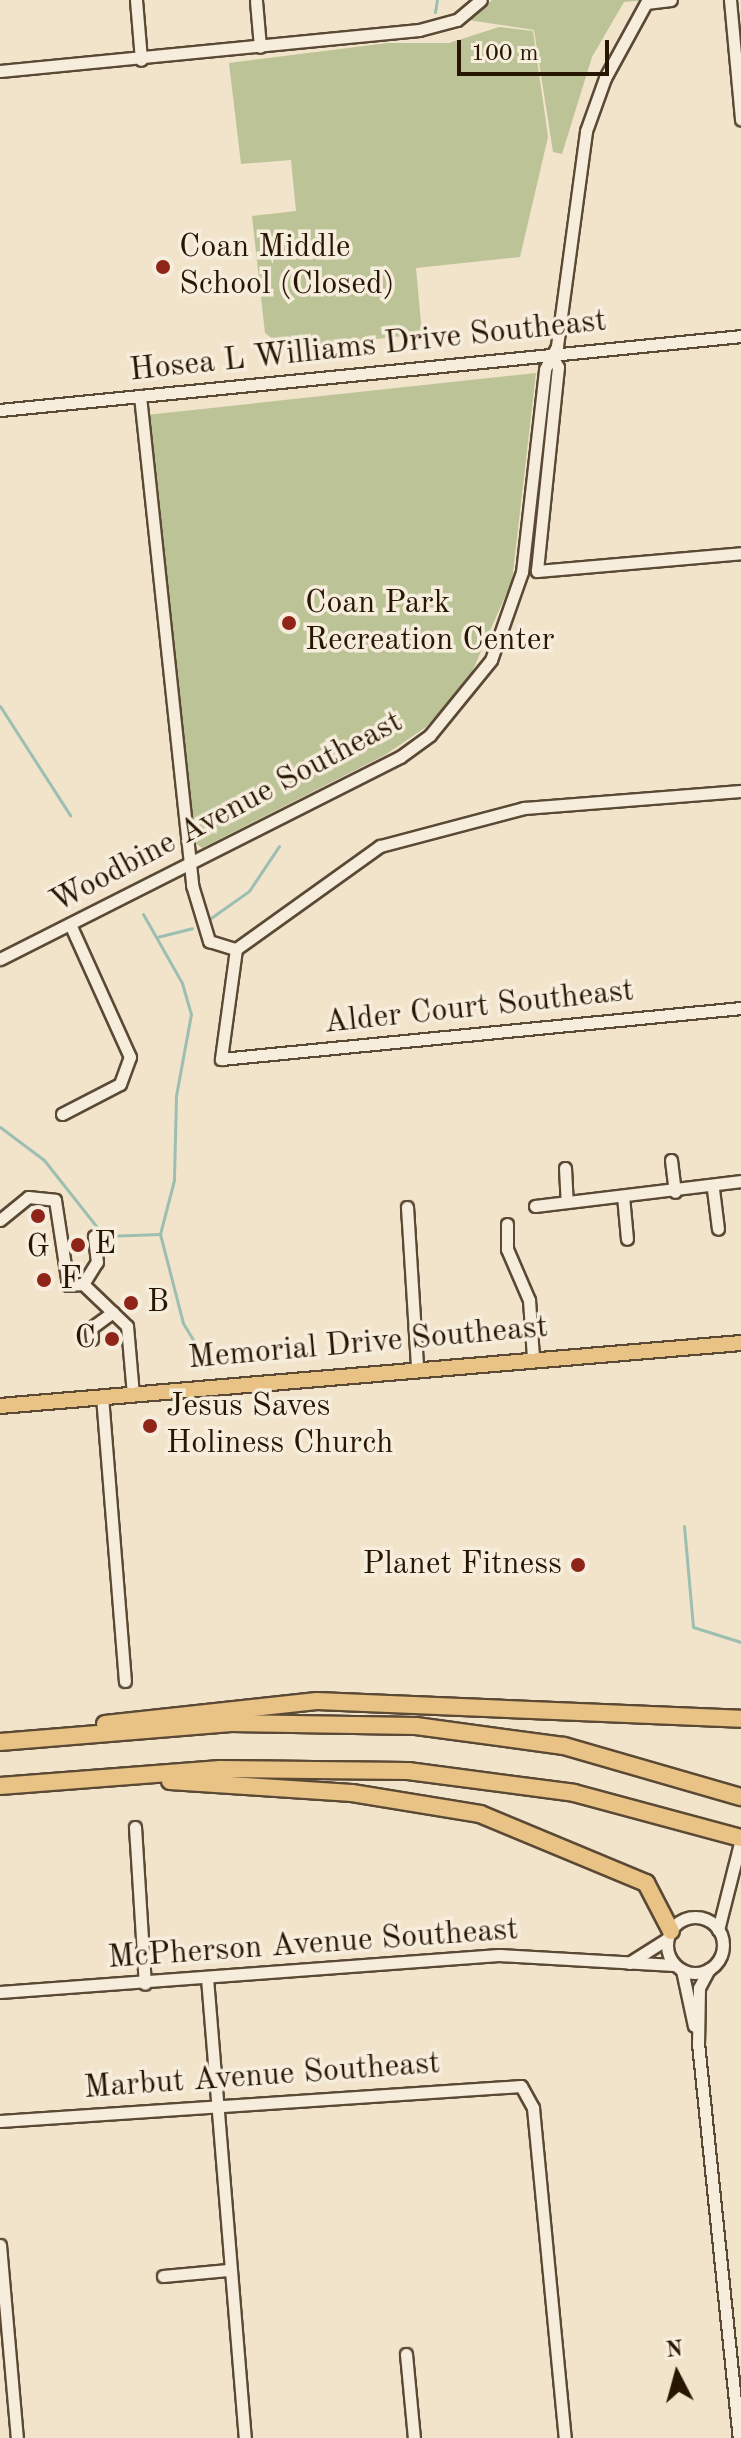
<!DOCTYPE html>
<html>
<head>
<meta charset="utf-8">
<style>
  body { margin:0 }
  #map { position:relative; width:741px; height:2438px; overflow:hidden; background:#f2e3cb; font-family:"Old Standard TT",serif }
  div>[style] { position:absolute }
  .green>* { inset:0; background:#bcc396 }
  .stream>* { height:3px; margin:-1.5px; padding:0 1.5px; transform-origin:1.5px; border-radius:1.5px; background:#9cbfb1 }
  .roads { filter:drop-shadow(2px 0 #5a4934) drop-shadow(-2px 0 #5a4934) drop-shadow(0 2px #5a4934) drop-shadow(0 -2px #5a4934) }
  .minor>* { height:11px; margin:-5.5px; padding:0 5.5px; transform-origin:5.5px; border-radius:5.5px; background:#f7eddd }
  .minor>.ring { margin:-5.5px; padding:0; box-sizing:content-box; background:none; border:11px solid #f7eddd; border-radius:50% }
  .major>* { height:14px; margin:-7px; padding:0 7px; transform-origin:7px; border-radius:7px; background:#e9c286 }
  .highway>* { height:16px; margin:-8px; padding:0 8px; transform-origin:8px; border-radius:8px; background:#e9c286 }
  .dots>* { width:22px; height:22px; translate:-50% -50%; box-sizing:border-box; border:4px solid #f7eddd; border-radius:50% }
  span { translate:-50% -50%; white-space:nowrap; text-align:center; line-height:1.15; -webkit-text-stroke:7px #f7eddd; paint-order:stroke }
  .poi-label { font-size:32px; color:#271601 }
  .left { translate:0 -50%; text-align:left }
  .right { translate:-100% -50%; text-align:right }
  .street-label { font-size:32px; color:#271601 }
  .north { position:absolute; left:637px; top:2334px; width:80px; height:80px; -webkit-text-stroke:6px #f7eddd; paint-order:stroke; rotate:354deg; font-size:22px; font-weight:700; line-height:32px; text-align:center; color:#271601 }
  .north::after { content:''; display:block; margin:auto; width:28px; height:36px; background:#271601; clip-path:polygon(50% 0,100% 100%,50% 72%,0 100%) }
  .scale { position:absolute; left:457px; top:40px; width:152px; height:36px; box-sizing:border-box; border:4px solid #271601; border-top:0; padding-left:10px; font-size:24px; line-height:28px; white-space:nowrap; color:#271601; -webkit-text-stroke:6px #f7eddd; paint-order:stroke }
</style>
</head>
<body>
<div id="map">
  <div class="green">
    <i style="clip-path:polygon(492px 0,646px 0,624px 2px,592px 57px,562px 154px,553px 152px,534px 30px,468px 20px)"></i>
    <i style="clip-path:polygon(499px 27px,533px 31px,548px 137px,520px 257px,416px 268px,422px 334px,286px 349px,265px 333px,252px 216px,296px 211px,291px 160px,241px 164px,229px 63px,388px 43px,449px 43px)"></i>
    <i style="clip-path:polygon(536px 373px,512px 581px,468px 681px,426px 727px,385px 755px,202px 848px,193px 841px,146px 415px)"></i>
  </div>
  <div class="stream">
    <i style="left:435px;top:12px;width:12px;rotate:-81deg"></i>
    <i style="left:0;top:706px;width:130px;rotate:57.3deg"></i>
    <i style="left:143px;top:914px;width:79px;rotate:60.5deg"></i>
    <i style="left:182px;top:983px;width:32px;rotate:74deg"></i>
    <i style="left:191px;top:1014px;width:83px;rotate:100.4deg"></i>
    <i style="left:176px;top:1096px;width:84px;rotate:91.4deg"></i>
    <i style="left:174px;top:1180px;width:56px;rotate:104.5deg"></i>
    <i style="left:160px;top:1234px;width:92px;rotate:75.5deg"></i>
    <i style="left:183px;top:1323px;width:52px;rotate:59deg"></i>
    <i style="left:208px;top:920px;width:50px;rotate:-35.3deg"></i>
    <i style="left:249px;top:891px;width:54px;rotate:-56.3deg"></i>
    <i style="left:157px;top:937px;width:36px;rotate:-14deg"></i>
    <i style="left:0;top:1127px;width:55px;rotate:36.9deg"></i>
    <i style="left:44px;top:1160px;width:97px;rotate:51.7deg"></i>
    <i style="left:104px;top:1236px;width:56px;rotate:-2deg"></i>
    <i style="left:684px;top:1526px;width:101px;rotate:84.9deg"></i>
    <i style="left:693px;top:1627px;width:50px;rotate:17.4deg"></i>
  </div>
  <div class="roads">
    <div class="minor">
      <i style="left:136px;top:0;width:60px;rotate:85.2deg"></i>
      <i style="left:730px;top:0;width:120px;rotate:84.7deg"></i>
      <i style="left:256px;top:1px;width:46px;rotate:85deg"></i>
      <i style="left:0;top:71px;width:421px;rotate:-5.6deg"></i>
      <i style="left:419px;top:30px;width:39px;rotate:-15deg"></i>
      <i style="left:457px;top:20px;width:31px;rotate:-40deg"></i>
      <i style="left:551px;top:355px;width:14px;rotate:60deg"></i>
      <i style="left:558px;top:367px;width:205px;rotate:95.9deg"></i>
      <i style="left:537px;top:571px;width:205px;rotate:-5deg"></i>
      <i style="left:140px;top:396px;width:492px;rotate:83.9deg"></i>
      <i style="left:192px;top:885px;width:59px;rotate:73.1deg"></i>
      <i style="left:209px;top:941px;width:28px;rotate:17deg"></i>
      <i style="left:0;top:410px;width:745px;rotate:-5.7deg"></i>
      <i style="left:741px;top:791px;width:218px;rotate:175.5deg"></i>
      <i style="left:524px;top:808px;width:149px;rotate:165.2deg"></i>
      <i style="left:380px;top:846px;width:177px;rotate:144.4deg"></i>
      <i style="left:236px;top:949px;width:111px;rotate:97.8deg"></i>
      <i style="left:221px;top:1059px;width:522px;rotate:-5.6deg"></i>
      <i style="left:0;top:959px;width:448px;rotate:-26.8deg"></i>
      <i style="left:400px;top:757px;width:37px;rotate:-36deg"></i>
      <i style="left:430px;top:735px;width:97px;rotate:-50.9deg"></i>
      <i style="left:491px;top:660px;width:93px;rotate:-70.6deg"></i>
      <i style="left:522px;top:572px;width:204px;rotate:-83.5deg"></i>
      <i style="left:545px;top:369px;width:26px;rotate:-62deg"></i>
      <i style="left:557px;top:346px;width:217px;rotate:-82.3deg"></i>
      <i style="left:586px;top:131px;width:56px;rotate:-70.3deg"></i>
      <i style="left:605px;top:78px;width:85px;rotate:-61.3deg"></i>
      <i style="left:646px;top:3px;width:25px;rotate:-7deg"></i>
      <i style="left:62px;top:1114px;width:65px;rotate:-27.3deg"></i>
      <i style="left:120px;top:1084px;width:29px;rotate:-70deg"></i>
      <i style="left:130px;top:1057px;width:146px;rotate:-114.3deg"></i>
      <i style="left:671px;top:1160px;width:32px;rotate:83deg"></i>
      <i style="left:565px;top:1168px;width:34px;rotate:87deg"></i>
      <i style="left:713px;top:1189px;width:40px;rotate:82.9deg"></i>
      <i style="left:623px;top:1196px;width:43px;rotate:84.7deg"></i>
      <i style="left:535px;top:1206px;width:208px;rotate:-6.9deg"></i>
      <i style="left:407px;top:1207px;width:161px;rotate:86.4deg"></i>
      <i style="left:0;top:1220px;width:36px;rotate:-39deg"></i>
      <i style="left:28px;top:1197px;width:27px;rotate:6deg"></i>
      <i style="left:55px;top:1200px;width:86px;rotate:81.3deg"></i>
      <i style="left:68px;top:1285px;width:15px;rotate:-4deg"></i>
      <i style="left:83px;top:1284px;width:61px;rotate:43.7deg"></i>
      <i style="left:127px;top:1326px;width:68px;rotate:85deg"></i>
      <i style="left:507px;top:1224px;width:25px;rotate:90deg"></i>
      <i style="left:507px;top:1249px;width:56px;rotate:66.7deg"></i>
      <i style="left:529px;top:1300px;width:57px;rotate:86deg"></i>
      <i style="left:83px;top:1284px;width:26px;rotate:-58deg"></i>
      <i style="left:97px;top:1262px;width:26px;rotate:-97deg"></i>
      <i style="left:92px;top:1339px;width:11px;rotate:-95deg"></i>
      <i style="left:91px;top:1328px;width:27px;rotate:-36deg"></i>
      <i style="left:102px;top:1396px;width:286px;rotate:85.4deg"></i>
      <i style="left:135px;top:1827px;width:157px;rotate:86.4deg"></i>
      <i class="ring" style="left:667px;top:1917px;width:45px;height:45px"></i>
      <i style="left:718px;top:1930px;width:94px;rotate:-75.8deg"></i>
      <i style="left:629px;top:1963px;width:45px;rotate:-32.3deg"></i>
      <i style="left:709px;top:1969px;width:21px;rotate:118deg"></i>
      <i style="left:699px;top:1988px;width:55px;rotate:91deg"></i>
      <i style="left:698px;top:2043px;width:397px;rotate:84.1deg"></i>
      <i style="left:682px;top:1970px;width:57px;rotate:77.9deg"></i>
      <i style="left:207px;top:1978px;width:462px;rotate:85.3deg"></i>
      <i style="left:0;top:1992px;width:500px;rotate:-4.24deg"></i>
      <i style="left:499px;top:1955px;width:175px;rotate:3.3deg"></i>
      <i style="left:0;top:2121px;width:522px;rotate:-3.84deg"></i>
      <i style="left:521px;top:2086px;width:25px;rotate:61deg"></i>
      <i style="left:533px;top:2108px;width:332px;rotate:84.5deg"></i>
      <i style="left:0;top:2245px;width:194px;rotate:85deg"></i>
      <i style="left:163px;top:2276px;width:65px;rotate:-5.3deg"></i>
      <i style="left:406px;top:2354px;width:84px;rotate:84.6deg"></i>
    </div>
    <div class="major">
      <i style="left:0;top:1406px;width:744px;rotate:-4.86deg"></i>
    </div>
    <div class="highway">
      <i style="left:105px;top:1724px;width:213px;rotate:-6.2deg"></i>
      <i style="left:317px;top:1701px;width:424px;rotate:2.4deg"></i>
      <i style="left:0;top:1742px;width:232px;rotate:-4.7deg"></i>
      <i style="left:231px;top:1723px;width:185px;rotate:0.9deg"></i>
      <i style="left:416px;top:1726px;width:149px;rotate:7.7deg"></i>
      <i style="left:564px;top:1746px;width:184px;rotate:16.1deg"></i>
      <i style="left:170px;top:1781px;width:182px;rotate:3.8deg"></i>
      <i style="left:352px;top:1793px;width:130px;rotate:9.3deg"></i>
      <i style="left:480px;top:1814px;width:180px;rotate:22.6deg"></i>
      <i style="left:646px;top:1883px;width:54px;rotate:62.5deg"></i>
      <i style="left:0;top:1786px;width:221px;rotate:-4.4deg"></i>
      <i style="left:220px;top:1769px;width:188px;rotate:0.6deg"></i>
      <i style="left:408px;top:1771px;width:167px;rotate:7.5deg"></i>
      <i style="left:574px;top:1793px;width:173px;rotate:15.1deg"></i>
    </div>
  </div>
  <div class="dots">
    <i style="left:163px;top:267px;background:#8f2418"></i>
    <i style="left:289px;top:623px;background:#8f2418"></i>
    <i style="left:38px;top:1216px;background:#8f2418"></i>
    <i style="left:78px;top:1245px;background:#8f2418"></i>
    <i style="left:44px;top:1280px;background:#8f2418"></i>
    <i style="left:131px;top:1303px;background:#8f2418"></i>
    <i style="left:112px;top:1339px;background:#8f2418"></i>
    <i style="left:150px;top:1426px;background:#8f2418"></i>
    <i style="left:578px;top:1565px;background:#8f2418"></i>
  </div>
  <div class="poi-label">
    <span class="left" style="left:179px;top:267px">Coan Middle<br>School (Closed)</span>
    <span class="left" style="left:305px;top:623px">Coan Park<br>Recreation Center</span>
    <span class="left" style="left:94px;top:1245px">E</span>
    <span style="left:38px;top:1248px">G</span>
    <span class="left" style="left:60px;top:1280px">F</span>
    <span class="left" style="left:147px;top:1303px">B</span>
    <span class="right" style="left:96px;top:1339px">C</span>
    <span class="left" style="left:166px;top:1426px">Jesus Saves<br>Holiness Church</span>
    <span class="right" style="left:562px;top:1565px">Planet Fitness</span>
  </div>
  <div class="street-label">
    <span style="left:368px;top:347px;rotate:-6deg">Hosea L Williams Drive Southeast</span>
    <span style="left:227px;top:813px;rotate:-28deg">Woodbine Avenue Southeast</span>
    <span style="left:479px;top:1008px;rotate:-6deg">Alder Court Southeast</span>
    <span style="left:368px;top:1344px;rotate:-5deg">Memorial Drive Southeast</span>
    <span style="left:313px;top:1945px;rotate:-4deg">McPherson Avenue Southeast</span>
    <span style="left:262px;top:2077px;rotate:-4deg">Marbut Avenue Southeast</span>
  </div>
  <div class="north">N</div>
  <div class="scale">100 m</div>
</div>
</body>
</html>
